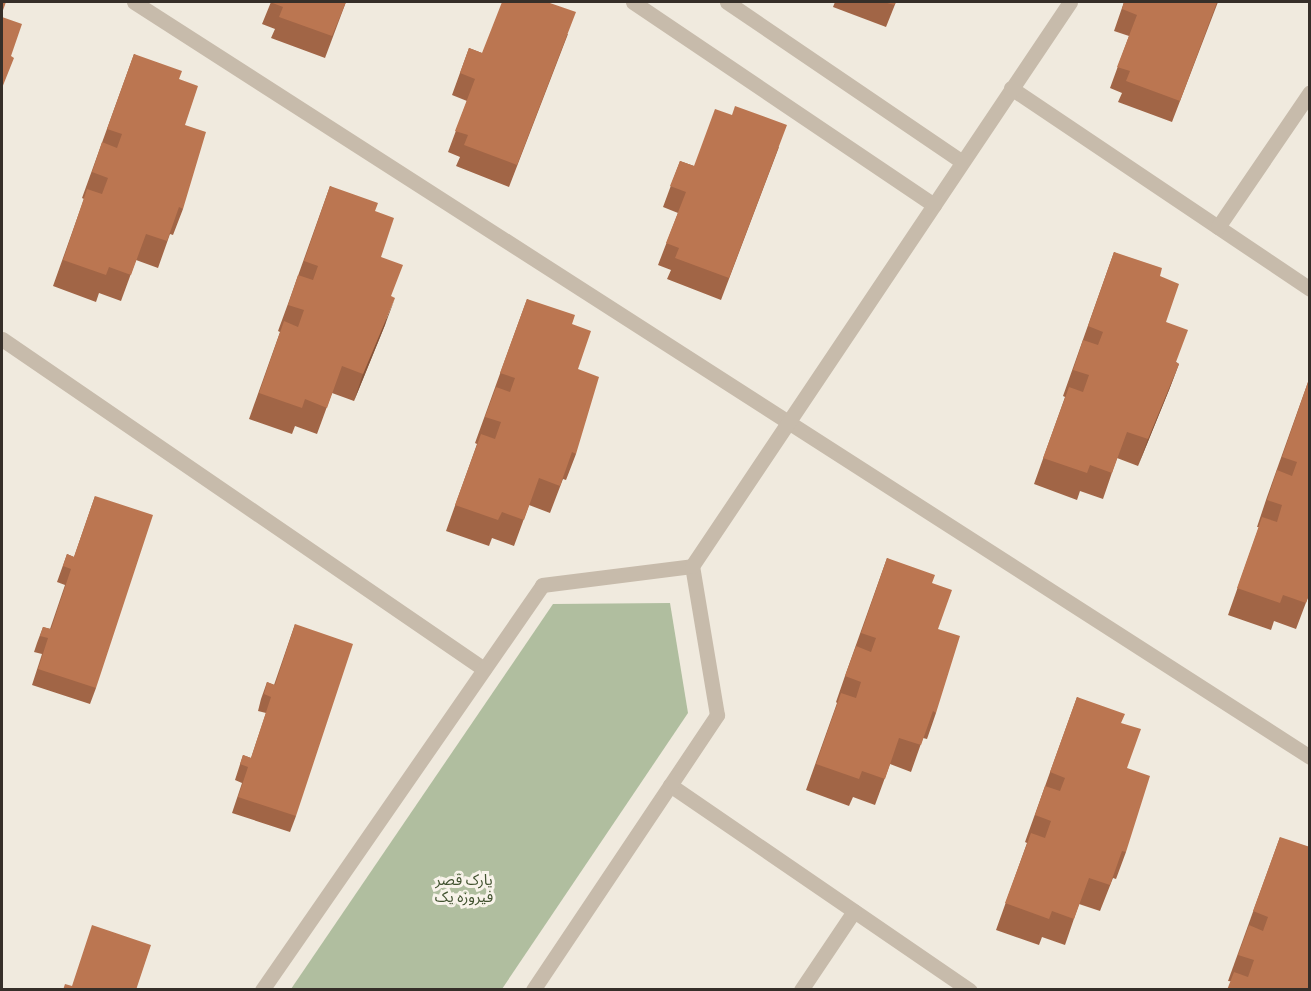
<!DOCTYPE html>
<html>
<head>
<meta charset="utf-8">
<style>
  body { margin:0 }
  #map { position:relative; width:1311px; height:991px; overflow:hidden; background:#f0eade; font-family:Overpass,"Noto Sans Arabic",sans-serif }
  div>[style] { position:absolute }
  .green>* { inset:0; background:#b0be9f }
  .street>* { height:15px; margin:-7.5px; padding:0 7.5px; transform-origin:7.5px; border-radius:7.5px; background:#c7bbab }
  .wall>* { inset:0; background:#a16546 }
  .shaded-wall>* { inset:0; background:#835339 }
  .building>* { inset:0; background:#bb7651 }
  span { translate:-50% -50%; white-space:nowrap; text-align:center; line-height:1.15; -webkit-text-stroke:6px #f8f3ea; paint-order:stroke }
  .park-label { font-size:15px; color:#41522f }
  .frame { position:absolute; inset:0; border:3px solid #362f29; pointer-events:none }
</style>
</head>
<body>
<div id="map">
  <div class="green">
    <i style="clip-path:polygon(670px 603px,688px 713px,502px 989px,291px 989px,553px 604px)"></i>
  </div>
  <div class="street">
    <i style="left:134px;top:2px;width:1397px;rotate:32.7deg"></i>
    <i style="left:633px;top:2px;width:363px;rotate:34deg"></i>
    <i style="left:727px;top:2px;width:284px;rotate:34.2deg"></i>
    <i style="left:1011px;top:88px;width:360px;rotate:33.9deg"></i>
    <i style="left:1218px;top:227px;width:163px;rotate:-55.7deg"></i>
    <i style="left:2px;top:339px;width:584px;rotate:34.4deg"></i>
    <i style="left:670px;top:785px;width:363px;rotate:34.4deg"></i>
    <i style="left:262px;top:990px;width:492px;rotate:-55.3deg"></i>
    <i style="left:542px;top:585px;width:151px;rotate:-7.2deg"></i>
    <i style="left:533px;top:990px;width:331px;rotate:-56.2deg"></i>
    <i style="left:717px;top:715px;width:151px;rotate:-99.5deg"></i>
    <i style="left:692px;top:566px;width:679px;rotate:-56.17deg"></i>
    <i style="left:801px;top:990px;width:95px;rotate:-56.1deg"></i>
  </div>
  <div class="wall">
    <i style="clip-path:polygon(271px 2px,346px 2px,325px 58px,271px 38px,275px 29px,262px 24px)"></i>
    <i style="clip-path:polygon(835px 2px,896px 2px,886px 27px,833px 7px)"></i>
    <i style="clip-path:polygon(1124px 2px,1218px 2px,1172px 122px,1118px 102px,1122px 93px,1110px 88px,1129px 36px,1114px 31px)"></i>
    <i style="clip-path:polygon(568px 34px,509px 187px,456px 166px,460px 157px,448px 152px,467px 101px,452px 95px,469px 48px,482px 53px)"></i>
    <i style="clip-path:polygon(134px 54px,179px 79px,185px 125px,183px 209px,173px 235px,170px 234px,158px 268px,136px 260px,121px 301px,99px 293px,96px 302px,53px 286px,84px 199px,82px 198px)"></i>
    <i style="clip-path:polygon(779px 147px,721px 300px,667px 279px,671px 270px,658px 265px,678px 213px,663px 207px,680px 161px,694px 166px)"></i>
    <i style="clip-path:polygon(330px 186px,375px 211px,381px 257px,391px 296px,385px 325px,354px 401px,332px 393px,317px 434px,295px 426px,292px 434px,249px 419px,280px 332px,278px 331px,289px 301px)"></i>
    <i style="clip-path:polygon(1114px 252px,1160px 276px,1166px 322px,1176px 362px,1179px 364px,1169px 390px,1138px 466px,1117px 458px,1103px 499px,1080px 491px,1077px 500px,1034px 484px,1065px 397px,1063px 396px)"></i>
    <i style="clip-path:polygon(527px 299px,572px 324px,578px 369px,576px 454px,566px 480px,563px 479px,550px 513px,529px 505px,514px 546px,492px 538px,489px 546px,446px 531px,477px 444px,475px 443px)"></i>
    <i style="clip-path:polygon(1308px 382px,1310px 592px,1296px 629px,1274px 621px,1271px 630px,1228px 615px,1259px 527px,1257px 527px,1267px 497px)"></i>
    <i style="clip-path:polygon(95px 496px,96px 688px,90px 704px,32px 685px,42px 654px,34px 652px,37px 643px,43px 627px,50px 629px,65px 585px,57px 582px,67px 554px,74px 557px)"></i>
    <i style="clip-path:polygon(887px 558px,932px 583px,938px 629px,936px 713px,927px 739px,923px 738px,911px 772px,890px 764px,875px 805px,853px 797px,849px 806px,806px 790px,837px 703px,836px 702px,846px 673px)"></i>
    <i style="clip-path:polygon(295px 624px,296px 816px,290px 832px,232px 813px,242px 783px,235px 780px,243px 755px,251px 758px,266px 713px,258px 711px,261px 699px,267px 682px,274px 685px)"></i>
    <i style="clip-path:polygon(1077px 697px,1121px 723px,1127px 768px,1126px 852px,1116px 879px,1113px 878px,1100px 911px,1079px 904px,1065px 945px,1042px 937px,1039px 945px,996px 930px,1027px 843px,1025px 842px)"></i>
    <i style="clip-path:polygon(1280px 837px,1310px 990px,1228px 981px)"></i>
  </div>
  <div class="shaded-wall">
    <i style="clip-path:polygon(395px 298px,385px 325px,354px 401px,363px 374px)"></i>
    <i style="clip-path:polygon(1179px 364px,1169px 390px,1138px 466px,1148px 439px)"></i>
  </div>
  <div class="building">
    <i style="clip-path:polygon(2px 2px,6px 2px,2px 13px)"></i>
    <i style="clip-path:polygon(270px 2px,346px 2px,332px 36px,279px 17px,283px 7px)"></i>
    <i style="clip-path:polygon(502px 2px,547px 2px,576px 12px,517px 165px,464px 145px,468px 135px,455px 131px,475px 79px,460px 73px,469px 48px,482px 53px)"></i>
    <i style="clip-path:polygon(884px 2px,896px 2px,894px 5px)"></i>
    <i style="clip-path:polygon(1124px 2px,1217px 2px,1180px 101px,1126px 81px,1130px 71px,1117px 67px,1137px 15px,1122px 9px)"></i>
    <i style="clip-path:polygon(2px 17px,22px 24px,11px 56px,14px 58px,2px 88px)"></i>
    <i style="clip-path:polygon(134px 54px,182px 71px,179px 79px,198px 86px,185px 125px,206px 132px,183px 209px,179px 207px,167px 241px,146px 234px,131px 275px,109px 267px,106px 275px,63px 260px,87px 189px,102px 194px,108px 178px,92px 172px,102px 142px,117px 148px,122px 134px,107px 129px)"></i>
    <i style="clip-path:polygon(735px 106px,787px 125px,729px 278px,675px 258px,679px 248px,666px 243px,686px 192px,670px 186px,680px 161px,694px 166px,715px 109px,732px 115px)"></i>
    <i style="clip-path:polygon(330px 186px,378px 203px,375px 211px,394px 218px,381px 257px,403px 265px,391px 296px,395px 298px,363px 374px,342px 366px,327px 408px,305px 399px,302px 408px,259px 393px,284px 321px,298px 327px,304px 310px,288px 305px,298px 275px,313px 280px,318px 266px,304px 261px)"></i>
    <i style="clip-path:polygon(1114px 252px,1162px 268px,1160px 276px,1179px 284px,1166px 322px,1188px 330px,1176px 362px,1179px 364px,1148px 439px,1127px 432px,1112px 473px,1090px 465px,1087px 473px,1043px 458px,1069px 387px,1083px 392px,1089px 375px,1073px 370px,1083px 340px,1098px 345px,1103px 332px,1088px 326px)"></i>
    <i style="clip-path:polygon(527px 299px,575px 315px,572px 324px,591px 331px,578px 369px,599px 377px,576px 454px,572px 452px,560px 486px,539px 478px,524px 520px,502px 512px,498px 520px,455px 505px,481px 434px,495px 439px,501px 422px,485px 417px,496px 387px,510px 392px,515px 378px,500px 373px)"></i>
    <i style="clip-path:polygon(1308px 382px,1310px 382px,1310px 592px,1306px 603px,1283px 595px,1280px 603px,1237px 588px,1262px 517px,1277px 522px,1282px 505px,1267px 500px,1277px 470px,1292px 476px,1297px 462px,1282px 457px)"></i>
    <i style="clip-path:polygon(95px 496px,153px 515px,96px 688px,38px 669px,48px 638px,40px 636px,43px 627px,51px 629px,71px 569px,63px 566px,67px 554px,74px 557px)"></i>
    <i style="clip-path:polygon(887px 558px,935px 575px,932px 583px,952px 590px,938px 629px,960px 636px,936px 713px,933px 711px,921px 745px,899px 738px,885px 779px,862px 771px,859px 779px,816px 764px,841px 693px,856px 698px,861px 682px,845px 676px,856px 646px,871px 652px,876px 638px,861px 633px)"></i>
    <i style="clip-path:polygon(295px 624px,353px 644px,296px 816px,238px 797px,248px 767px,240px 764px,243px 755px,251px 758px,271px 697px,264px 694px,267px 682px,275px 685px)"></i>
    <i style="clip-path:polygon(1077px 697px,1125px 714px,1121px 723px,1141px 729px,1127px 768px,1150px 776px,1126px 852px,1122px 851px,1110px 885px,1089px 878px,1074px 919px,1052px 911px,1049px 919px,1005px 903px,1031px 833px,1045px 838px,1051px 821px,1035px 815px,1045px 786px,1060px 791px,1065px 778px,1050px 772px)"></i>
    <i style="clip-path:polygon(1280px 837px,1310px 847px,1310px 990px,1227px 990px,1234px 972px,1248px 977px,1254px 960px,1238px 955px,1249px 925px,1263px 931px,1268px 917px,1253px 911px)"></i>
    <i style="clip-path:polygon(92px 925px,151px 945px,136px 990px,63px 990px,65px 984px,72px 986px)"></i>
  </div>
  <div class="park-label">
    <span style="left:464px;top:890px">پارک قصر<br>فیروزه یک</span>
  </div>
  <div class="frame"></div>
</div>
</body>
</html>
